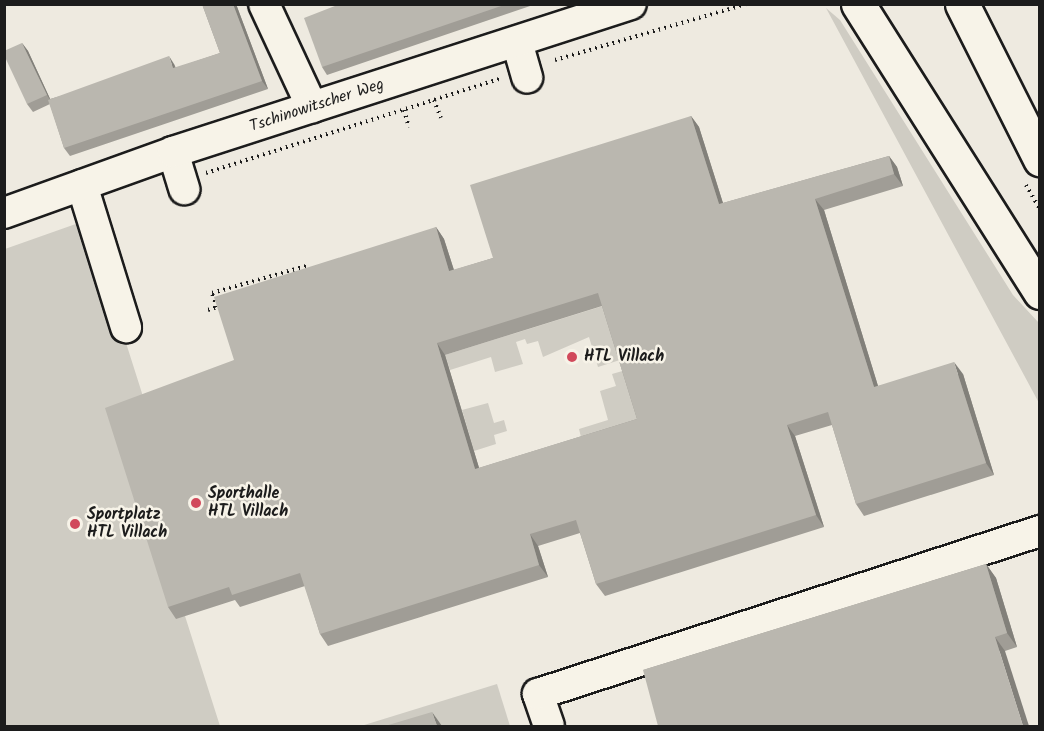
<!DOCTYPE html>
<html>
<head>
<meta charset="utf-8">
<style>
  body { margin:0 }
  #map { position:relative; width:1044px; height:731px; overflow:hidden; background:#eeeae0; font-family:Kalam,sans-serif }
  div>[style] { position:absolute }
  .green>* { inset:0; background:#cfccc3 }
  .path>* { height:4px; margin-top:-2px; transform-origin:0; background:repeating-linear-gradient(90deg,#1c1c1c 0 1.5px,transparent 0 6px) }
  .roads { filter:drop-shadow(2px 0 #1c1c1c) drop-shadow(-2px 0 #1c1c1c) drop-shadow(0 2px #1c1c1c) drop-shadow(0 -2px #1c1c1c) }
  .minor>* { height:30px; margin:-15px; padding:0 15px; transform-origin:15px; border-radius:15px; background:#f7f3e8 }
  .major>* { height:33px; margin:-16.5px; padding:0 16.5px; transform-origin:16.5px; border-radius:16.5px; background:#f7f3e8 }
  .wall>* { inset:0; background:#a09d96 }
  .shaded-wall>* { inset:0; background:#82807a }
  .building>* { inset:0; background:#bab7af }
  .dots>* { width:16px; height:16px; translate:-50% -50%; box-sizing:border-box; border:3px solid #f7f3e8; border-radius:50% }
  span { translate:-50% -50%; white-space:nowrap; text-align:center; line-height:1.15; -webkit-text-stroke:5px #f7f3e8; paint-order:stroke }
  .street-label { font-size:16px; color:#1c1c1c }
  .poi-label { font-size:16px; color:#1c1c1c; font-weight:700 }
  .left { translate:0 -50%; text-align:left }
  .frame { position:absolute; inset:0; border:6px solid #1c1c1c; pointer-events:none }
</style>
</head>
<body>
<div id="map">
  <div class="green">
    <i style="clip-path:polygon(826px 8px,840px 20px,1013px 295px,1039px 323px,1039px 403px)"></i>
    <i style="clip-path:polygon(87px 220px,147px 409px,185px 616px,220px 726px,5px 726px,5px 249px)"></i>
    <i style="clip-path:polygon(606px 305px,623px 359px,598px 367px,589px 337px,543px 357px,538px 341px,527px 344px,525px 339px,516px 342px,523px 364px,495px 372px,491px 357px,450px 370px,445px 355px)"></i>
    <i style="clip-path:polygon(626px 370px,645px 431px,582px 441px,579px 429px,608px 420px,600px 391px,616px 386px,612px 374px)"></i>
    <i style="clip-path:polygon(488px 403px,494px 423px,504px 420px,507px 431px,494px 435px,496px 444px,474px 451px,462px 410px)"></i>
    <i style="clip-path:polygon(497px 684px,510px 726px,361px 726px)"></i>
  </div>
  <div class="path">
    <i style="left:555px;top:60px;width:199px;rotate:-16.3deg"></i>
    <i style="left:434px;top:100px;width:19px;rotate:69deg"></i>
    <i style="left:404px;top:110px;width:18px;rotate:74deg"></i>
    <i style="left:206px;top:173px;width:308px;rotate:-17.8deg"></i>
    <i style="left:1026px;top:185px;width:28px;rotate:60deg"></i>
    <i style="left:208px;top:310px;width:9px;rotate:-18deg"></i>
    <i style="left:217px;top:307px;width:15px;rotate:-110deg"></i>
    <i style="left:212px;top:293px;width:98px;rotate:-16deg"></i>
  </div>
  <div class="roads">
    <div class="minor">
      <i style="left:264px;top:4px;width:114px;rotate:65deg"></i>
      <i style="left:517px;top:42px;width:37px;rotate:74deg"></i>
      <i style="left:173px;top:152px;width:39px;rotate:73deg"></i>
      <i style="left:82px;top:185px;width:149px;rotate:72.8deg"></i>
      <i style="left:4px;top:213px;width:180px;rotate:-19.8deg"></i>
      <i style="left:173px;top:152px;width:481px;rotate:-17.9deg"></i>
      <i style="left:549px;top:726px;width:34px;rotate:-109deg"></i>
      <i style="left:538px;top:694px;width:528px;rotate:-17.99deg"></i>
    </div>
    <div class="major">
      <i style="left:858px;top:4px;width:341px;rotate:57.7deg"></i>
      <i style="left:962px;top:4px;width:174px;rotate:63.3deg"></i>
    </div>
  </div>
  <div class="wall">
    <i style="clip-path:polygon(202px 4px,236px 4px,268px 89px,70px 156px,64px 148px,50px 104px,33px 112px,27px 104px,22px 43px,28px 51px,50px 99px,174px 64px,176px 68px,220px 53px)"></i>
    <i style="clip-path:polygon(340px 4px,536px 4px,327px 75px,322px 67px)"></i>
    <i style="clip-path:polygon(evenodd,691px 116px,699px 127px,723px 203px,889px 156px,897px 167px,903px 186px,824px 210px,878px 386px,963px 374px,994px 475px,864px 516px,856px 504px,832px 425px,795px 436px,824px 527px,605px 596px,596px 584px,580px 533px,538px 546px,548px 577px,328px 646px,320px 634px,305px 586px,240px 607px,235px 600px,176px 619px,168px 607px,234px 360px,436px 227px,444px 239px,454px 270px,493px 258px,691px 116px,602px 306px,637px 419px,479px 468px,445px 355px,602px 306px)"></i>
    <i style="clip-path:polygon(986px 564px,996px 578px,1017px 647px,1005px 651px,643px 670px)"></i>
  </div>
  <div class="shaded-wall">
    <i style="clip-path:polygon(233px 4px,236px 4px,268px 89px,262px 81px)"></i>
    <i style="clip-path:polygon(22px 43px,28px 51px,52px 103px,47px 95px)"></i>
    <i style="clip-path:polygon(169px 56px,174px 64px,178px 76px,173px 68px)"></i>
    <i style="clip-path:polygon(691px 116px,699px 127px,727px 216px,719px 204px)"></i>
    <i style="clip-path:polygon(889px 156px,897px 167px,903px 186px,894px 174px)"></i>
    <i style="clip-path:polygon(815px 199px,824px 210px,882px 399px,874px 387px)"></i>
    <i style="clip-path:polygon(436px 227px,444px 239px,458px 283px,449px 271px)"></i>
    <i style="clip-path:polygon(437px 343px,445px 355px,483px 481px,475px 469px)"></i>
    <i style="clip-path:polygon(954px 362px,963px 374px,994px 475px,986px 463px)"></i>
    <i style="clip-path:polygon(787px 425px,795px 436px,824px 527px,816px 515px)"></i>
    <i style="clip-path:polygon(530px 534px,538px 546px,548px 577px,539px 565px)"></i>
    <i style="clip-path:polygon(986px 564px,996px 578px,1017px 647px,1007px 633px)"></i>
    <i style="clip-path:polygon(995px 637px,1005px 651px,1029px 726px,1023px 726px)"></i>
    <i style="clip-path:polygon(432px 712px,442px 726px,437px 726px)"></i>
  </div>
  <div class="building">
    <i style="clip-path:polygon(202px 4px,233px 4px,262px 81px,64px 148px,48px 100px,169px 56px,173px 68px,220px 53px)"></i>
    <i style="clip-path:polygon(340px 4px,507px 4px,322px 67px,304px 18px)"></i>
    <i style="clip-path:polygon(22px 43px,47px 95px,27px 104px,4px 55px,4px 51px)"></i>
    <i style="clip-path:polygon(evenodd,691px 116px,719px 204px,889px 156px,894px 174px,815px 199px,874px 387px,954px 362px,986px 463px,856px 504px,828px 412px,787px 425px,816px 515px,596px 584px,576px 520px,530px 534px,539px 565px,320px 634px,300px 573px,232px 595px,229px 587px,168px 607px,105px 408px,234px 360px,214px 297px,436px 227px,449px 271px,493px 258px,470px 185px,691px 116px,598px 293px,637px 419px,475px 469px,437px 343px,598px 293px)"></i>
    <i style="clip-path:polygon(986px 564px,1007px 633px,995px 637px,1023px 726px,658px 726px,643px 670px)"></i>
    <i style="clip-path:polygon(432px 712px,437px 726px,385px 726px)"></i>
  </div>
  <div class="dots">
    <i style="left:572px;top:357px;background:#d1495b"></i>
    <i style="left:196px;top:503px;background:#d1495b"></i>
    <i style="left:75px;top:524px;background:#d1495b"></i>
  </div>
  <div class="street-label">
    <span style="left:317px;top:106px;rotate:-18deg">Tschinowitscher Weg</span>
  </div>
  <div class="poi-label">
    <span class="left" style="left:584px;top:357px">HTL Villach</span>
    <span class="left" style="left:208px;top:503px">Sporthalle<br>HTL Villach</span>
    <span class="left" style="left:87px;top:524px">Sportplatz<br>HTL Villach</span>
  </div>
  <div class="frame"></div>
</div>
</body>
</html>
